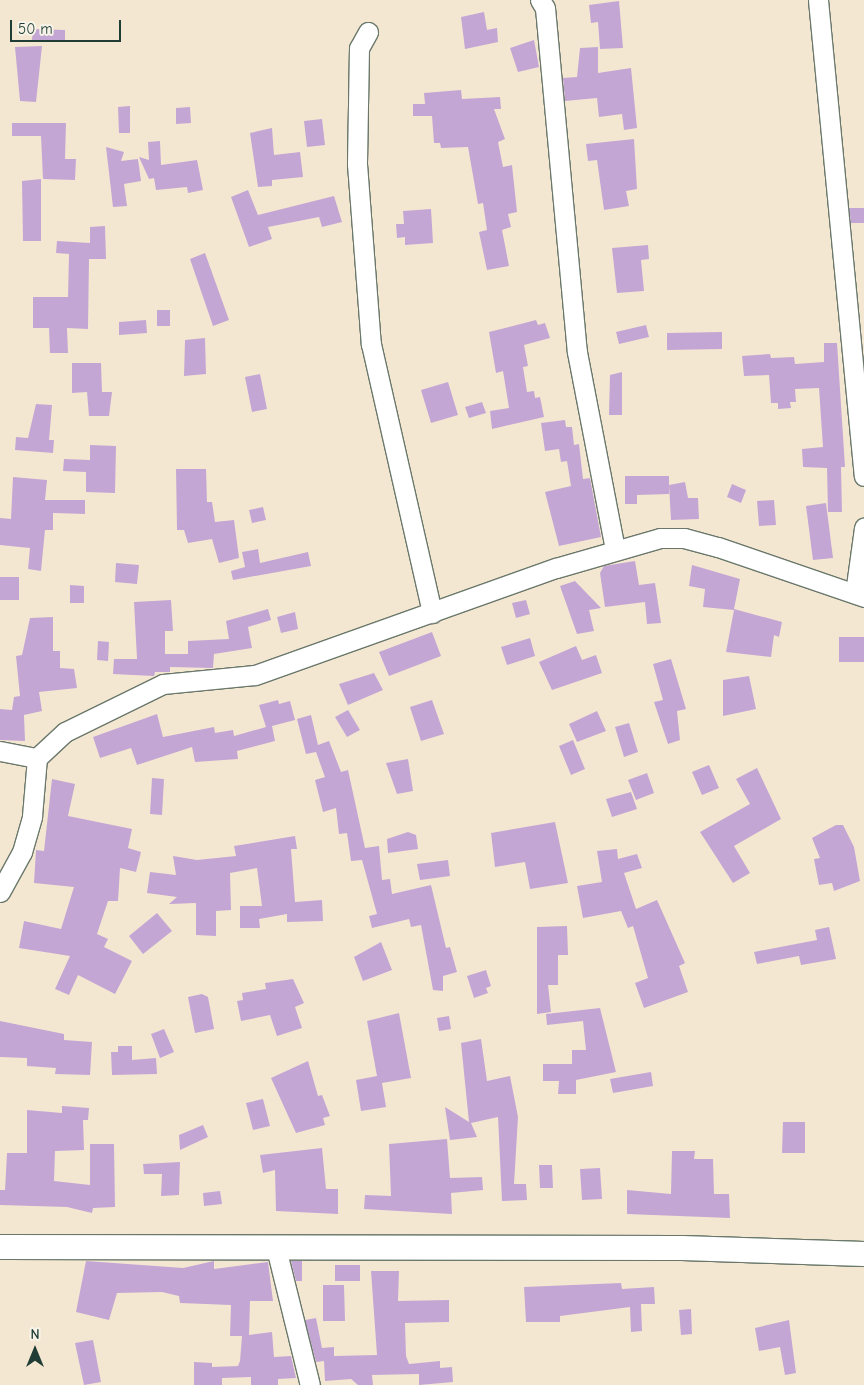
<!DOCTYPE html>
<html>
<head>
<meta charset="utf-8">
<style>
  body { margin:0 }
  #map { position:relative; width:864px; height:1385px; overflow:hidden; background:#f4e7d2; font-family:"Comic Neue",sans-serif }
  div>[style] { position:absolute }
  .building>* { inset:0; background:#c4a6d4 }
  .roads { filter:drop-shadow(1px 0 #6a786b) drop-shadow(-1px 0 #6a786b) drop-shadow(0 1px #6a786b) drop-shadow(0 -1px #6a786b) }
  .minor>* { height:19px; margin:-9.5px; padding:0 9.5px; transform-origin:9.5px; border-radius:9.5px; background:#fff }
  .major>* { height:24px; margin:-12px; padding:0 12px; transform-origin:12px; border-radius:12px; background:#fff }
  span { translate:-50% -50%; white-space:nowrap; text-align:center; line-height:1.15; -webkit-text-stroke:5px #f7f3e8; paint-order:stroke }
  .north { position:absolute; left:10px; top:1325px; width:50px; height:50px; -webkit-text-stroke:4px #f7f3e8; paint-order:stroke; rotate:0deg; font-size:14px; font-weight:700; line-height:20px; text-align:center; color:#1f3d34 }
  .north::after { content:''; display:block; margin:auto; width:18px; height:22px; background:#1f3d34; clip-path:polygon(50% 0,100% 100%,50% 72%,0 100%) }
  .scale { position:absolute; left:10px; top:20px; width:111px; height:22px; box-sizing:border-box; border:2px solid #1f3d34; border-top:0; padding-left:6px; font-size:15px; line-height:18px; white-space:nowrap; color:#1f3d34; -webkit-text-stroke:4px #f7f3e8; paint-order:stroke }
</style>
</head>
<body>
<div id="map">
  <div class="building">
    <i style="clip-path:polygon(619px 1px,623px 48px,600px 49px,598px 22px,591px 23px,589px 5px)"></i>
    <i style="clip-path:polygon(484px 12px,487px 30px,497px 28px,498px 42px,465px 49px,461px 17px)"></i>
    <i style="clip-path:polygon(33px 29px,65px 30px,65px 42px,32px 40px)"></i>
    <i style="clip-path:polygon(534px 40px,539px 67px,518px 72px,510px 48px)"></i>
    <i style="clip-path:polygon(42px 46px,36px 102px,20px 101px,15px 47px)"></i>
    <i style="clip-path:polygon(598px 47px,598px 73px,631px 68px,637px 128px,624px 130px,622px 114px,599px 117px,597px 98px,565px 101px,563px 78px,577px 77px,580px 48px)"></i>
    <i style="clip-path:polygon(461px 90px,462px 99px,500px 97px,501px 109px,494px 109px,505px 139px,498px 142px,503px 167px,512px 165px,517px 212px,508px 214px,511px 227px,502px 230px,509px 266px,487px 270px,479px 232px,487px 230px,483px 203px,478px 204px,468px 147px,441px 148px,440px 143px,434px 143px,432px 116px,413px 116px,413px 104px,425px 104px,424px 93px)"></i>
    <i style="clip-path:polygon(130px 106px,130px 133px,119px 133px,118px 107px)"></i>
    <i style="clip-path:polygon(190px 107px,191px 123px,176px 124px,176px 108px)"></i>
    <i style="clip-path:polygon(322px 119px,325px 145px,307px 147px,304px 121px)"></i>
    <i style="clip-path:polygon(12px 123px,66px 123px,65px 159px,76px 159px,75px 180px,43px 179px,41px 136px,12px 136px)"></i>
    <i style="clip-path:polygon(272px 128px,274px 155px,300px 152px,303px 177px,272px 180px,272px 186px,258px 187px,250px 133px)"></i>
    <i style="clip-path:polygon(634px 139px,637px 189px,626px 191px,629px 206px,604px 210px,597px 160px,588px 161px,586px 144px)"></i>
    <i style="clip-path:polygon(160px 141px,161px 165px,197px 160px,203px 190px,188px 193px,187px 187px,156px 190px,154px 178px,149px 179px,139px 157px,149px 160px,148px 142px)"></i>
    <i style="clip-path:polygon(106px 147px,124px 152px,121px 161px,138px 159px,141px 181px,124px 184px,127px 206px,113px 207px)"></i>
    <i style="clip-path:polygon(41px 179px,41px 241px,23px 241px,22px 181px)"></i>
    <i style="clip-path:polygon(248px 190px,258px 215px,334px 196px,342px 222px,322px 227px,319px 217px,268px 227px,272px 239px,249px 247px,231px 197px)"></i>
    <i style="clip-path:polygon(849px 208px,864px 208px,864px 223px,851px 223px)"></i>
    <i style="clip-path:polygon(431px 209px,433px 243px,405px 245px,405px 237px,397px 238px,396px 224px,404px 224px,403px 211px)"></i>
    <i style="clip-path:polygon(105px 226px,106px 259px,89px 259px,88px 329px,67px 328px,68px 353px,50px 353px,49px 328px,33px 328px,33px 297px,68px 297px,69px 254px,56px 253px,57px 241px,90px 243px,90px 227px)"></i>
    <i style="clip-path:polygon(648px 245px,649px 259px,641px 260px,644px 291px,617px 293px,612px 248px)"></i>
    <i style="clip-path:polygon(205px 253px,229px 320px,213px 326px,190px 259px)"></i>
    <i style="clip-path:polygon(157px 310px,170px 310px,170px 326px,157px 326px)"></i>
    <i style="clip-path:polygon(146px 320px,147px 333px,119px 335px,119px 322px)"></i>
    <i style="clip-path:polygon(536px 320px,538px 325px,545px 323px,550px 338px,524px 345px,528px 366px,523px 367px,527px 392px,534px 391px,535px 398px,540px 397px,544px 417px,492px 429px,490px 411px,509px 408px,503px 371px,496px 373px,489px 332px)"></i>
    <i style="clip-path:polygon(646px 325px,649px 337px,619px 344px,616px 332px)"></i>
    <i style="clip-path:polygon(722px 332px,722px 349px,667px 350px,667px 333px)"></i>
    <i style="clip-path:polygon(205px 338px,206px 374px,184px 376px,185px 340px)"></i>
    <i style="clip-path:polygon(824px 343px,837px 343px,845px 467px,841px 467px,842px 512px,828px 512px,827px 468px,803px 467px,802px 449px,823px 447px,819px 388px,795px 389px,796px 402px,790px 402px,791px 408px,778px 409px,778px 403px,771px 403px,769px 375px,744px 376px,742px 356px,770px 354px,771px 358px,794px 357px,795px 364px,824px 362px)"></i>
    <i style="clip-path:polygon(72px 363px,101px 363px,102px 392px,112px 392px,109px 416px,89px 416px,87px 392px,72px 393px)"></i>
    <i style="clip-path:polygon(622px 372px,622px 415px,609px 415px,610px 375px)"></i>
    <i style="clip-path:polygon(260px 374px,267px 409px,252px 412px,245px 377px)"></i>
    <i style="clip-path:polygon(448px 382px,458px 415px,431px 423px,421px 390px)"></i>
    <i style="clip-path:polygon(482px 402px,486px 413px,469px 418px,465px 407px)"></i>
    <i style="clip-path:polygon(36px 404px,52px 405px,49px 440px,54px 440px,53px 453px,15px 450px,16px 437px,28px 438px)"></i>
    <i style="clip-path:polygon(565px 420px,566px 427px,572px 427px,574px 445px,579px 444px,583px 479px,590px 478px,601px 537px,559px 546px,545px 492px,571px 486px,567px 461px,561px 462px,559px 449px,545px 451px,541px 423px)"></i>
    <i style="clip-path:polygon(90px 445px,116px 446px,115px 493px,86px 492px,86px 472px,63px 471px,64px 459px,90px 460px)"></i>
    <i style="clip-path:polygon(176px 469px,206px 469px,207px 502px,212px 502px,215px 522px,234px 520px,239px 558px,219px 563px,212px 539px,188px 543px,184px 530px,177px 530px)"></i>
    <i style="clip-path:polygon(625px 476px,669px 476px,669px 494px,637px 495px,637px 504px,625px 504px)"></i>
    <i style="clip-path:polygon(13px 477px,47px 480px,45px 500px,85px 500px,85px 514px,53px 513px,53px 530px,45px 530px,41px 571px,28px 569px,30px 548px,0 545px,0 518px,11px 519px)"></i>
    <i style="clip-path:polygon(685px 482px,688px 498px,698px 498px,699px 519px,671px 520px,669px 485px)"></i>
    <i style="clip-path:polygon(732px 484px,746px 490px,741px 503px,727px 497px)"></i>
    <i style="clip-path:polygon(774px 500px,776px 525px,759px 526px,757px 501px)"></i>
    <i style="clip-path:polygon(826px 503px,833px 558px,813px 560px,806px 506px)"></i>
    <i style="clip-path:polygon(263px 507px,266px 520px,252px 523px,249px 510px)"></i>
    <i style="clip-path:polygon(258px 549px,260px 563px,308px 552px,311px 566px,233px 580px,231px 571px,245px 567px,242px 552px)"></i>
    <i style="clip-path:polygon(635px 561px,639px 585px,655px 583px,661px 623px,647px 624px,645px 602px,605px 607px,600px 573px,604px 566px)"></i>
    <i style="clip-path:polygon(116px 563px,139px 565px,137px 584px,115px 582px)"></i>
    <i style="clip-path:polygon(692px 565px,740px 579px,734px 609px,782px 622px,779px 637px,774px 635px,771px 657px,726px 652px,734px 610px,703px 607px,705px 589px,689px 586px)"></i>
    <i style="clip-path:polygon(0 577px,19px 577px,19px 600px,0 600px)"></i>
    <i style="clip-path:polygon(575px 581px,601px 608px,589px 610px,594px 631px,577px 634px,560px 586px)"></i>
    <i style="clip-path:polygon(70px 585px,84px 586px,84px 603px,70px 603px)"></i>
    <i style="clip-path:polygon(171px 600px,173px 631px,165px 631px,165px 654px,188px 654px,188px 641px,229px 639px,226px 621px,268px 609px,271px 620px,248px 627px,252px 648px,214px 654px,213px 668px,170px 667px,170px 672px,155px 672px,154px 676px,113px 674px,114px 659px,137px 659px,134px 602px)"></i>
    <i style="clip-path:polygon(526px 600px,530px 614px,516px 618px,512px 603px)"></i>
    <i style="clip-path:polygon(295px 612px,298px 629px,281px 633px,277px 617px)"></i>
    <i style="clip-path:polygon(53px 617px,53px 651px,60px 651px,60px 668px,74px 669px,77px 688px,39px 692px,42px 711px,24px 715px,25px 741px,0 740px,0 709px,12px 710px,14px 697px,20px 696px,16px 656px,22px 655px,30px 618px)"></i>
    <i style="clip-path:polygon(432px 632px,441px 656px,389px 676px,379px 652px)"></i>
    <i style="clip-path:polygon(839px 637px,864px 637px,864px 662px,839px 662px)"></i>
    <i style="clip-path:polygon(530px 638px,535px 656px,507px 665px,501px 647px)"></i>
    <i style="clip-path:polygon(98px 641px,109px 642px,108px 661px,97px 660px)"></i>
    <i style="clip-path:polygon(576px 646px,582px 660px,596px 655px,602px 673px,552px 690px,539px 662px)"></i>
    <i style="clip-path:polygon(671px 659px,686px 709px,677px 711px,680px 740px,668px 744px,654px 702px,663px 700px,653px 664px)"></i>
    <i style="clip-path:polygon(374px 673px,383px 690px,348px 705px,339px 684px)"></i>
    <i style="clip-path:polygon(749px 676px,756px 709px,723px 716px,723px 680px)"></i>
    <i style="clip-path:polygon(278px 700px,279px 704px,290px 701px,295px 720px,272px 726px,275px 741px,237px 751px,238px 759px,195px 762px,192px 747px,137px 765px,131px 748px,100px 758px,93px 737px,157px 714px,163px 737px,214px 727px,215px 733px,233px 730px,234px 736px,266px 727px,259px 705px)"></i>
    <i style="clip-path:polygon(432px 700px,444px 734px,421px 741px,410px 707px)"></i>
    <i style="clip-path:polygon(348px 710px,360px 730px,347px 737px,335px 717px)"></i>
    <i style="clip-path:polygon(597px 711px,606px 731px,577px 742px,569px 724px)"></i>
    <i style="clip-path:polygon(311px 715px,318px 745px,329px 741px,341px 772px,348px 770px,365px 848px,379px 846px,382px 880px,390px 879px,392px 894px,431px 885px,446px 948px,450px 947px,457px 972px,443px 976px,443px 991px,433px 990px,421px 925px,411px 927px,409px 919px,372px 928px,369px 916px,377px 914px,362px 860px,351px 861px,347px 833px,339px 834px,336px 808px,323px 812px,315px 780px,325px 777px,316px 752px,306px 754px,297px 719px)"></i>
    <i style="clip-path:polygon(629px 723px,638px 752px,624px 757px,615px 727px)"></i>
    <i style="clip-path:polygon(573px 740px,585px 769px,571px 775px,559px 746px)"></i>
    <i style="clip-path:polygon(408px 759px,413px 791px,397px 794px,386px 763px)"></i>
    <i style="clip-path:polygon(709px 765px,719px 788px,702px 795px,692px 772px)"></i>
    <i style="clip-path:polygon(757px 768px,781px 819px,734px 846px,750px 873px,733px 883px,700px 832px,750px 804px,736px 779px)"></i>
    <i style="clip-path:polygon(647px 773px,654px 793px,636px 800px,628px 780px)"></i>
    <i style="clip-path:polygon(152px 778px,164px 779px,162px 815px,150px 814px)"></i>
    <i style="clip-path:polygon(52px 779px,75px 784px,68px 816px,132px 829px,128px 848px,141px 852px,136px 872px,120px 868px,118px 901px,108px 901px,97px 934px,108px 939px,104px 947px,132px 961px,115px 994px,78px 975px,69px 995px,55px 989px,70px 956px,19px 948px,24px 921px,61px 929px,74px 887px,34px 883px,36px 850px,44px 851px)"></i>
    <i style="clip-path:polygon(631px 792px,637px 809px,612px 817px,606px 799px)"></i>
    <i style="clip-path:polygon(555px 822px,568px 883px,530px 889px,525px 862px,495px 867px,491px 833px)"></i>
    <i style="clip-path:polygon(836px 825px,843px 825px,854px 847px,860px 881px,834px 891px,832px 883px,819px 885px,814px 859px,820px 858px,812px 838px)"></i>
    <i style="clip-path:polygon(408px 832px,416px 835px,418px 849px,388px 853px,387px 839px)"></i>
    <i style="clip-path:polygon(295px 836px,297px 849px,291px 849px,295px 902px,322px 900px,323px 921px,287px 922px,287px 914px,259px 919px,260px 928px,240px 928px,240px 906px,262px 906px,257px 868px,230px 873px,231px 910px,216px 911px,216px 936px,196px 935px,196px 903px,169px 904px,177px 897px,147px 893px,150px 872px,176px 875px,173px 856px,197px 860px,236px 856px,234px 846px)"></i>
    <i style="clip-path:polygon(617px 849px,618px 859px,637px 854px,642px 868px,624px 873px,636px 909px,657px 900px,685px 963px,679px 966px,688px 992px,644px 1008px,635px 983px,648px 978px,633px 926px,628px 928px,621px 911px,583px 918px,577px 886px,602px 882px,597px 851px)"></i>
    <i style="clip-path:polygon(448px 860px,450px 876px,420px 880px,417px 864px)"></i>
    <i style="clip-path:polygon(157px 913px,172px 931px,143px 954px,129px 936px)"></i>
    <i style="clip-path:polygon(567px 926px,568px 955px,558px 955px,558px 985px,548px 985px,551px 1012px,537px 1014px,537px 927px)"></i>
    <i style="clip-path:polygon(829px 927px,836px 959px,801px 965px,799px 956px,757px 964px,754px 952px,817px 940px,815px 930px)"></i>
    <i style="clip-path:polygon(381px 942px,392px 970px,363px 981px,354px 957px)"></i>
    <i style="clip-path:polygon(486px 970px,491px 986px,486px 988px,488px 993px,474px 998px,467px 976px)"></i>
    <i style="clip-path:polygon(293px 979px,304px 1003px,295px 1007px,302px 1028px,277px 1036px,270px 1015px,241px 1021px,237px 1001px,243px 1000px,242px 993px,266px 989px,265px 983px)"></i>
    <i style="clip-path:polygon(202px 994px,208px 997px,214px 1029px,195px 1033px,188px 997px)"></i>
    <i style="clip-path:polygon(600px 1008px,616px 1072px,576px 1080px,576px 1094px,558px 1094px,559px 1081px,543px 1081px,543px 1064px,572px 1064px,572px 1050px,586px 1050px,583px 1021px,547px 1025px,546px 1014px)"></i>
    <i style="clip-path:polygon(399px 1013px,411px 1078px,382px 1083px,386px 1107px,361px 1111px,356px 1080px,377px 1076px,367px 1021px)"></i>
    <i style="clip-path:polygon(449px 1016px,451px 1029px,439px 1031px,437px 1018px)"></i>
    <i style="clip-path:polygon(0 1021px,64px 1034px,64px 1040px,92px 1042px,90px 1075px,55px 1074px,56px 1068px,27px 1066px,27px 1058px,0 1057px)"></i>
    <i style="clip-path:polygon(164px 1029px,174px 1052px,160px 1058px,151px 1034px)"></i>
    <i style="clip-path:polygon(481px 1039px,487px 1081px,510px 1076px,518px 1117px,514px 1184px,526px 1184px,527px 1200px,502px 1201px,498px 1117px,471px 1123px,477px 1137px,450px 1140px,445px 1107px,469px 1122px,461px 1043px)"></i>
    <i style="clip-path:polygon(118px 1046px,132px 1046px,132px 1060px,156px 1058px,157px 1074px,112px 1075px,111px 1052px,118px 1052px)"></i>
    <i style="clip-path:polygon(308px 1061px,318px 1096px,322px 1095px,330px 1116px,323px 1118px,325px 1125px,296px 1133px,271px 1078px)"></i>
    <i style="clip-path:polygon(651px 1072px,653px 1086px,613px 1093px,610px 1079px)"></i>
    <i style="clip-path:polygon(263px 1099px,270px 1126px,253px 1130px,246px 1103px)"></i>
    <i style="clip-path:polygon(62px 1106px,89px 1108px,88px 1120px,83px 1120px,84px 1150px,55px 1151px,54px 1181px,90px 1185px,90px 1144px,114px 1144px,115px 1207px,93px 1208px,92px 1213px,67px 1207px,0 1205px,0 1190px,5px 1190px,7px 1153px,27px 1153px,27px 1110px,62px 1113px)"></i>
    <i style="clip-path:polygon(783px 1122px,805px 1122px,805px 1153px,782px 1153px)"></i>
    <i style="clip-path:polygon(203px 1125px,208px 1137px,180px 1150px,179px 1135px)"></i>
    <i style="clip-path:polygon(447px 1139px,450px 1178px,482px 1177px,483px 1190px,451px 1193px,452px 1214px,364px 1209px,365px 1195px,391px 1196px,389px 1144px)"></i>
    <i style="clip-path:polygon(322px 1148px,326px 1189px,338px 1189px,338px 1214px,276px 1211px,275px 1170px,263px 1173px,260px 1155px)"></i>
    <i style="clip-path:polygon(672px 1151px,695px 1151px,694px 1159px,713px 1159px,714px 1194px,729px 1194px,730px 1218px,627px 1214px,627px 1190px,671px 1194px)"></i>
    <i style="clip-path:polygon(180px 1162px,179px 1195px,161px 1196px,162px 1174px,144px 1174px,143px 1164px)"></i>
    <i style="clip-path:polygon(539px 1165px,552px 1165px,553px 1188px,540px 1188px)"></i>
    <i style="clip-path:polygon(600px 1168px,602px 1199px,582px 1200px,580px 1169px)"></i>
    <i style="clip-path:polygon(220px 1191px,222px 1204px,204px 1206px,203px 1193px)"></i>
    <i style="clip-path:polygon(86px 1261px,183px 1268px,214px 1261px,214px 1269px,268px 1262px,273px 1301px,250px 1301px,249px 1335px,272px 1332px,274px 1357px,291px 1356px,296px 1378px,278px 1379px,278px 1385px,251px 1385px,251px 1377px,222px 1378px,222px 1385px,194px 1385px,194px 1362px,212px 1363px,212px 1367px,238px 1366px,240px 1361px,242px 1336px,230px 1336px,231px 1305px,180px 1303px,179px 1296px,162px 1292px,117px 1293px,109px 1320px,76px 1312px)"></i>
    <i style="clip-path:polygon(291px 1261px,302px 1261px,302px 1281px,296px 1281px)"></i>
    <i style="clip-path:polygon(335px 1265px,360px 1265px,360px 1281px,335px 1281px)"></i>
    <i style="clip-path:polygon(371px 1271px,399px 1271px,398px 1301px,449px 1300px,449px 1322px,405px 1323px,406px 1356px,409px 1364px,440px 1361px,440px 1368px,452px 1367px,453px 1382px,419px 1385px,419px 1374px,372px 1375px,373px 1385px,358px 1385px,351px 1379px,325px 1381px,324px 1361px,316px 1362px,305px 1320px,316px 1318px,322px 1348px,334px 1347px,334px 1356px,377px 1355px)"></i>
    <i style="clip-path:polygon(621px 1283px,622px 1289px,654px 1287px,655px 1304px,641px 1304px,642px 1331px,631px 1332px,630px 1307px,560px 1316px,560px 1322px,526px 1322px,524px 1287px)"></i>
    <i style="clip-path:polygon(323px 1285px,344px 1285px,345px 1321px,323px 1321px)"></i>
    <i style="clip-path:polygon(691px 1309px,692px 1334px,681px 1335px,679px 1310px)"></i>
    <i style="clip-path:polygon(789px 1320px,796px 1373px,785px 1375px,780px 1347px,759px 1351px,755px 1328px)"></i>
    <i style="clip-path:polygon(93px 1340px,101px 1382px,84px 1385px,75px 1343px)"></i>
  </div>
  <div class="roads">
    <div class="minor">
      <i style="left:540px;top:0;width:9px;rotate:58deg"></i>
      <i style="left:545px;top:8px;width:345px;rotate:84.7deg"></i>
      <i style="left:577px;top:352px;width:201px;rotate:79.1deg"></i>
      <i style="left:818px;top:0;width:478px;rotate:84.5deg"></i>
      <i style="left:368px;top:32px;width:18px;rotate:119deg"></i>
      <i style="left:359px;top:48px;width:116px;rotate:91deg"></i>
      <i style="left:357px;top:164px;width:181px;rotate:85.6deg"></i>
      <i style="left:371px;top:344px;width:276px;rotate:77.2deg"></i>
      <i style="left:855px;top:593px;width:66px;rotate:-82.1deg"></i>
      <i style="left:0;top:751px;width:38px;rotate:11deg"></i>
      <i style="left:37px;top:758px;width:38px;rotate:-43deg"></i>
      <i style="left:65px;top:732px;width:109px;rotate:-26.1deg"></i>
      <i style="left:163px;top:684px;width:92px;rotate:-5.6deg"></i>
      <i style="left:255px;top:675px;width:319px;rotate:-19.6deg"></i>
      <i style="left:556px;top:568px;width:108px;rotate:-16.1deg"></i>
      <i style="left:660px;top:538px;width:24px"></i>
      <i style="left:684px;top:538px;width:35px;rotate:15deg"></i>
      <i style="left:718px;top:547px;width:154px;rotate:18.9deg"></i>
      <i style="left:0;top:892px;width:46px;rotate:-61.2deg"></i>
      <i style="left:22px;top:852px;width:37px;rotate:-74deg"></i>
      <i style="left:32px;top:816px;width:58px;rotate:-85.1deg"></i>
      <i style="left:276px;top:1248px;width:141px;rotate:76.1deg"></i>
    </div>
    <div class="major">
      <i style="left:0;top:1247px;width:682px;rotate:0.08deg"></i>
      <i style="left:682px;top:1248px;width:182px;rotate:1.9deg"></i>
    </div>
  </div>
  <div class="north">N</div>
  <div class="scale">50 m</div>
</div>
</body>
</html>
